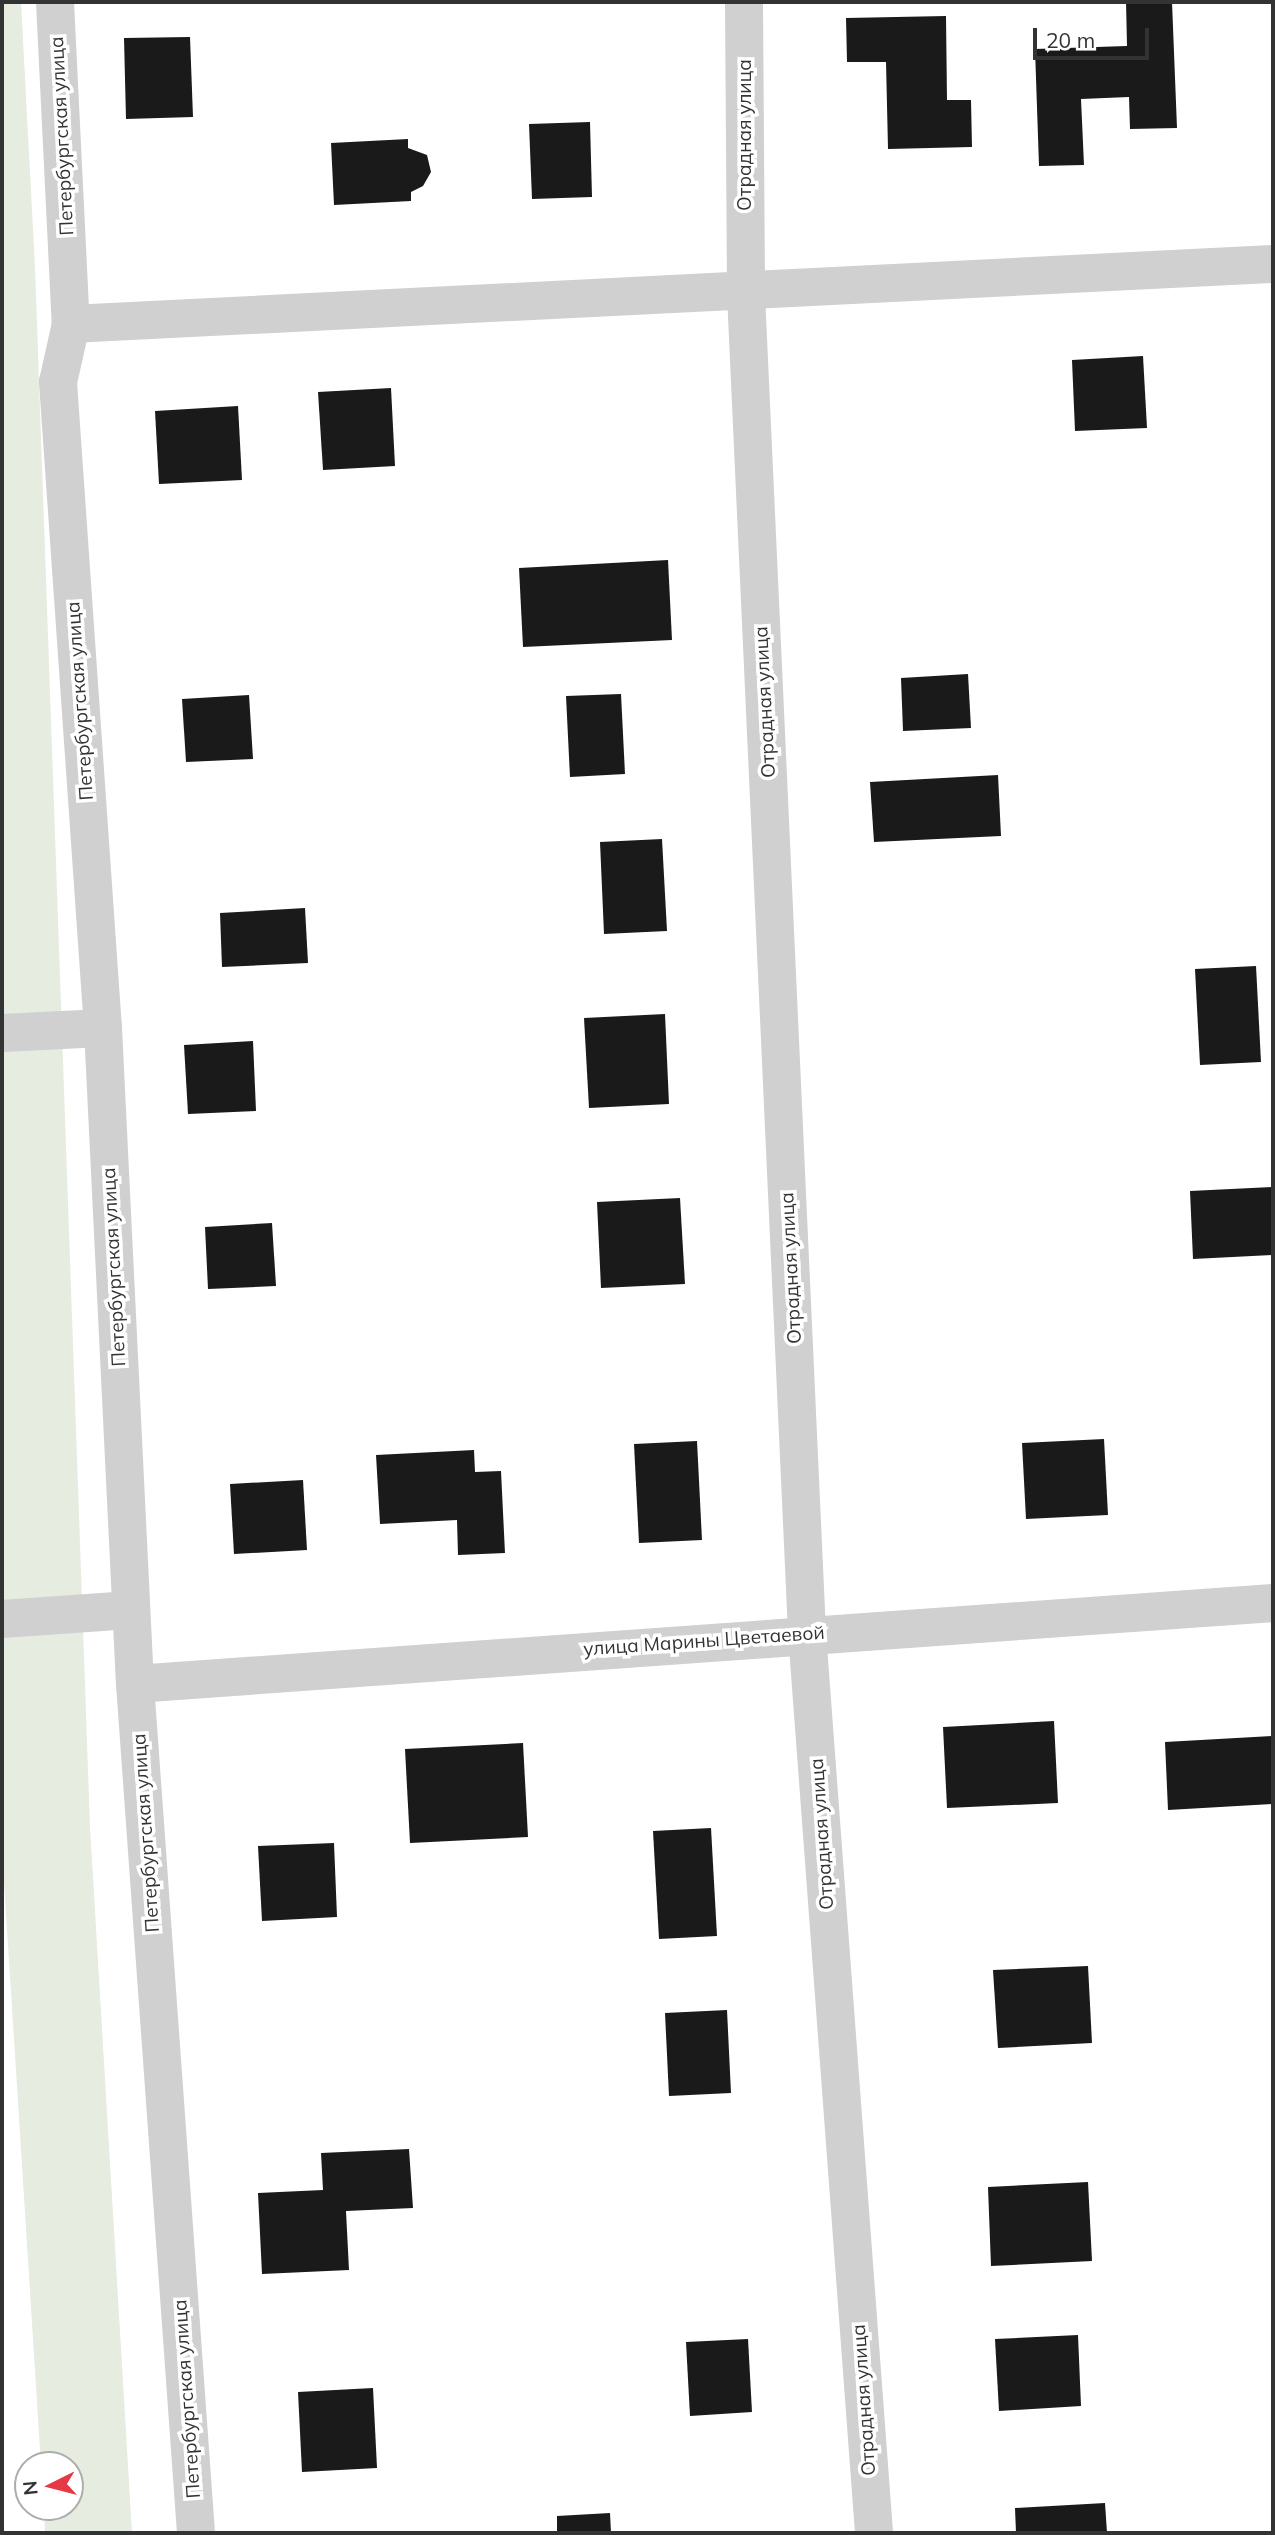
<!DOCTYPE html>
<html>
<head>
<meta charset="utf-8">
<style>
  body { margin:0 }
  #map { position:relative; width:1275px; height:2535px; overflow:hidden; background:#fff; font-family:Mulish,sans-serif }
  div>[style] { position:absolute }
  .green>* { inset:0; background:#e6ecdf }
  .building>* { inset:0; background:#1a1a1a }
  .street>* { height:38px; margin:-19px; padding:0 19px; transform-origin:19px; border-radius:19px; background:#d0d0d0 }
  span { translate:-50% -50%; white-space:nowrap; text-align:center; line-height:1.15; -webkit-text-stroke:7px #fff; paint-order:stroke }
  .street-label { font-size:19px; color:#333 }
  .frame { position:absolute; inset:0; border:4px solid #333; pointer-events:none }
  .north { position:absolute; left:14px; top:2451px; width:70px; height:70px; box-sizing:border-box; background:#fff; border:2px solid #adadad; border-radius:50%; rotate:264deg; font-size:19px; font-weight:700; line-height:28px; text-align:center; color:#333 }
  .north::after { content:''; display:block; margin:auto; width:24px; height:32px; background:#e63946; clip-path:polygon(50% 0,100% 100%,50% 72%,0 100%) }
  .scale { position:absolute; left:1033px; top:28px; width:116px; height:32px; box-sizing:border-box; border:4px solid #333; border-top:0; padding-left:9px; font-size:21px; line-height:24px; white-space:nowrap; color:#333; -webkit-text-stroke:5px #fff; paint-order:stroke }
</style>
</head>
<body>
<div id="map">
  <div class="green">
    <i style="clip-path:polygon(2px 2px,21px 2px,35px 267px,90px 1827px,132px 2533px,45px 2533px,44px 2507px,70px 2507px,70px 2465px,41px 2465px,2px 1850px)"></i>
  </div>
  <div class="building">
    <i style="clip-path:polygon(1126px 2px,1172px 2px,1177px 128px,1130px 129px,1129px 97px,1081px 99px,1084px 165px,1039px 166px,1035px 49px,1127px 46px)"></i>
    <i style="clip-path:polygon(946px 16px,947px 100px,971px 100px,972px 147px,888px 149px,886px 62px,847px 62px,846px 18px)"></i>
    <i style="clip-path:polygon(190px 37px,193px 117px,126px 119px,124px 38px)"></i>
    <i style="clip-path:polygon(590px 122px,592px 197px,532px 199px,529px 124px)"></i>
    <i style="clip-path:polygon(408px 139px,408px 148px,427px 155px,431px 172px,423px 186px,411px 192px,411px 201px,334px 205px,331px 143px)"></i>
    <i style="clip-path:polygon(1143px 356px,1147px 428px,1075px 431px,1072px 360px)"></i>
    <i style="clip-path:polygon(391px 388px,395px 466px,323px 470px,318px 392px)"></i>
    <i style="clip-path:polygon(238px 406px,242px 480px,159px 484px,155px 411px)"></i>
    <i style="clip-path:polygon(668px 560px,672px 640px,523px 647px,519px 568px)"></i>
    <i style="clip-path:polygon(968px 674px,971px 728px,903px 731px,901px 678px)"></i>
    <i style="clip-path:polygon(621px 694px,625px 774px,570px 777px,566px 696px)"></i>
    <i style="clip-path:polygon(249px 695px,253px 759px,186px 762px,182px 699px)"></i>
    <i style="clip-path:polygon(998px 775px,1001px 836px,874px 842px,870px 782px)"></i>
    <i style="clip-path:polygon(662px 839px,667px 931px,604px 934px,600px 842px)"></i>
    <i style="clip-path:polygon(305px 908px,308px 963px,222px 967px,220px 913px)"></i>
    <i style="clip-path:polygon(1256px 966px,1261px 1062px,1200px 1065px,1195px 969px)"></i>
    <i style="clip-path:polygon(665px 1014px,669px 1104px,589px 1108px,584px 1018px)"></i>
    <i style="clip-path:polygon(253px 1041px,256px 1111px,188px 1114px,184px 1045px)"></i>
    <i style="clip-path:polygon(1273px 1187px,1273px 1255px,1193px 1259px,1190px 1191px)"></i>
    <i style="clip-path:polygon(680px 1198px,685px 1284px,601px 1288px,597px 1202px)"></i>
    <i style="clip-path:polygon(272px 1223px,276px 1286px,208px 1289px,205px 1227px)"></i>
    <i style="clip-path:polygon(1104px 1439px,1108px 1515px,1026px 1519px,1022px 1443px)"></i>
    <i style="clip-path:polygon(697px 1441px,702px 1540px,639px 1543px,634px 1444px)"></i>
    <i style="clip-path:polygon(474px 1450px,475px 1472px,501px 1471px,505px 1553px,458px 1555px,457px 1520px,380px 1524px,376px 1455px)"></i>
    <i style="clip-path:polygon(303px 1480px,307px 1550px,234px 1554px,230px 1484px)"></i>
    <i style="clip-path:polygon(1054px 1721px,1058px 1803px,947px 1808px,943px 1727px)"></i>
    <i style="clip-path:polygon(1273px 1736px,1273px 1804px,1168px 1810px,1165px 1742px)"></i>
    <i style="clip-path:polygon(523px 1743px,528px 1837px,410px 1843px,405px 1749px)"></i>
    <i style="clip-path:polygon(711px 1828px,717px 1936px,659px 1939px,653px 1831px)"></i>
    <i style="clip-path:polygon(334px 1843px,337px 1917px,262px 1921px,258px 1846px)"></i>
    <i style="clip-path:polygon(1088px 1966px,1092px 2043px,998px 2048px,993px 1970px)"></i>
    <i style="clip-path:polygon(727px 2010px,731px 2093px,669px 2096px,665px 2013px)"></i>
    <i style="clip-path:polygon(409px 2149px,413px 2208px,346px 2211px,349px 2270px,262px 2274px,258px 2193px,323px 2190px,321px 2153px)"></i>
    <i style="clip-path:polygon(1088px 2182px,1092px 2261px,991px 2266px,988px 2187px)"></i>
    <i style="clip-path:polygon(1078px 2335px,1081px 2406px,999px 2411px,995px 2339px)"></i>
    <i style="clip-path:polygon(748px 2339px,752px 2412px,690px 2416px,686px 2342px)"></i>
    <i style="clip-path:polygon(373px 2388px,377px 2468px,302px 2472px,298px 2392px)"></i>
    <i style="clip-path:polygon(1105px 2503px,1107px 2533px,1016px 2533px,1015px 2508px)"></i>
    <i style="clip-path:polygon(610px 2513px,611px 2533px,557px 2533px,557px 2516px)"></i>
  </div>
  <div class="street">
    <i style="left:55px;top:2px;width:322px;rotate:87.2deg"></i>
    <i style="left:71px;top:324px;width:59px;rotate:102.6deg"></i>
    <i style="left:58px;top:382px;width:648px;rotate:86.02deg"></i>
    <i style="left:103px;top:1028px;width:657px;rotate:87.21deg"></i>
    <i style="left:135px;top:1684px;width:851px;rotate:85.89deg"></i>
    <i style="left:744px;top:2px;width:292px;rotate:89.6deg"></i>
    <i style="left:746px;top:294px;width:1340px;rotate:87.39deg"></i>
    <i style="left:807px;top:1633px;width:902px;rotate:85.74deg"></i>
    <i style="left:71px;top:324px;width:1203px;rotate:-2.86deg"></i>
    <i style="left:2px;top:1033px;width:101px;rotate:-2.8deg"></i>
    <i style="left:2px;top:1619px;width:129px;rotate:-4deg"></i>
    <i style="left:135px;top:1684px;width:1141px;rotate:-4.07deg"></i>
  </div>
  <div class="street-label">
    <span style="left:745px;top:135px;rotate:-90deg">Отрадная улица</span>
    <span style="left:62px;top:136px;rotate:-93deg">Петербургская улица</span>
    <span style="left:80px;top:701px;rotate:-94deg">Петербургская улица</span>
    <span style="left:765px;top:702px;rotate:-93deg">Отрадная улица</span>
    <span style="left:114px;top:1267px;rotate:-93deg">Петербургская улица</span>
    <span style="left:791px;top:1268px;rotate:-93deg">Отрадная улица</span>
    <span style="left:704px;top:1641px;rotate:-4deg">улица Марины Цветаевой</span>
    <span style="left:146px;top:1833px;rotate:-94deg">Петербургская улица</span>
    <span style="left:822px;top:1834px;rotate:-94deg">Отрадная улица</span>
    <span style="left:187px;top:2399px;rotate:-94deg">Петербургская улица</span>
    <span style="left:864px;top:2400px;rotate:-94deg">Отрадная улица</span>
  </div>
  <div class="frame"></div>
  <div class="north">N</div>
  <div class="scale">20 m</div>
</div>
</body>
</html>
